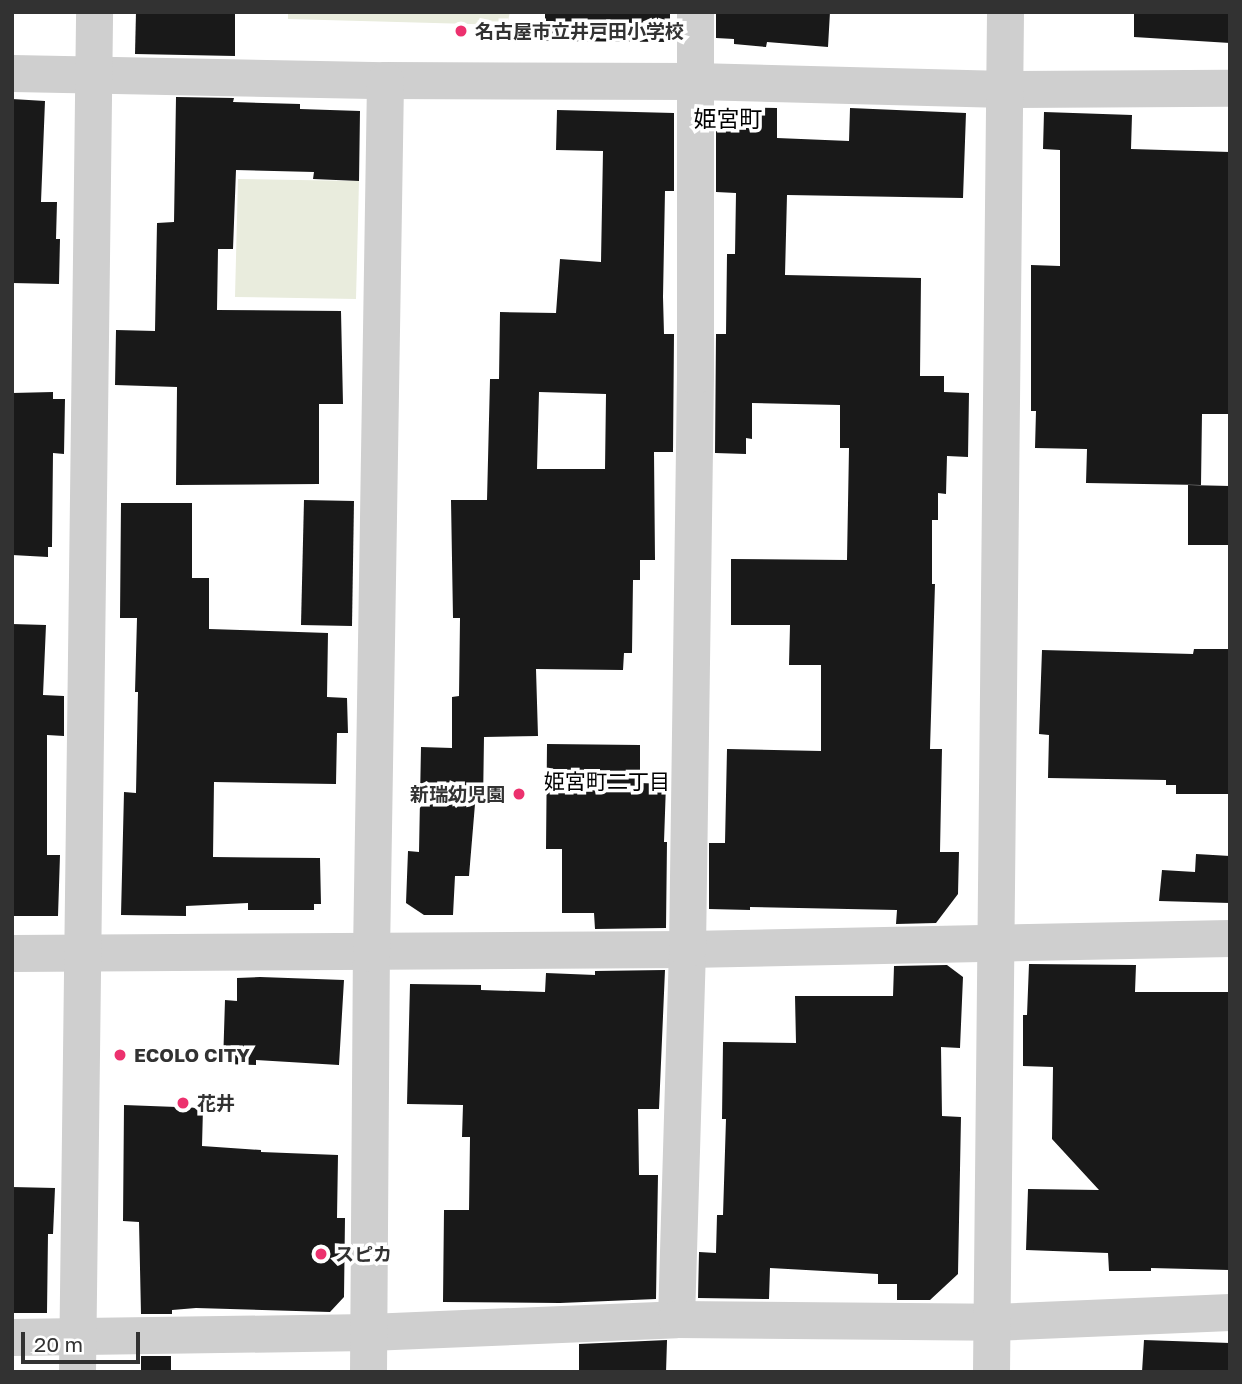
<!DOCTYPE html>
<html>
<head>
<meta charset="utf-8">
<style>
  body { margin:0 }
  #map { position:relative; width:1242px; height:1384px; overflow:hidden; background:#fff; font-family:"Golos Text","Noto Sans JP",sans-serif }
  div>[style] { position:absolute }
  .green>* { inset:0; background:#e9ecdd }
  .building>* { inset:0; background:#191919 }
  .street>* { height:37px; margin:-18.5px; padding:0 18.5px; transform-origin:18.5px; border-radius:18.5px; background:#cfcfcf }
  .dots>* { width:19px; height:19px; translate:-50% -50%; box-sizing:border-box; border:4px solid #fff; border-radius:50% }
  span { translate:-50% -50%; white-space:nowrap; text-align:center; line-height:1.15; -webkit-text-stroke:7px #fff; paint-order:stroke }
  .poi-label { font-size:19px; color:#323232; font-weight:700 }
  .left { translate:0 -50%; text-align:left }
  .right { translate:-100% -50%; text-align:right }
  .neighbourhood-label { font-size:21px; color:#000 }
  .quarter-label { font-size:23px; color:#000 }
  .frame { position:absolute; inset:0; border:14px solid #323232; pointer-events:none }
  .scale { position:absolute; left:21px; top:1332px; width:119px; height:32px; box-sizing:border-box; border:4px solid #323232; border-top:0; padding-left:9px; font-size:21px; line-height:24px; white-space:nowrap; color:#323232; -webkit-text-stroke:5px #fff; paint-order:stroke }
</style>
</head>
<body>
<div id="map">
  <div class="green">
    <i style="clip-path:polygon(288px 12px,510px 12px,507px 25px,288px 19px)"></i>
    <i style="clip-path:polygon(238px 179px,359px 181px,356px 299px,235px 297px)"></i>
  </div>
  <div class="building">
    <i style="clip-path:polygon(136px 12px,235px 12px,235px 56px,135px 54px)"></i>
    <i style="clip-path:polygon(545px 12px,670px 12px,670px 42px,545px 41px)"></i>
    <i style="clip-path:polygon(716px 12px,830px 12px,828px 47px,767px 42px,766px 47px,734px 44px,734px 39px,716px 38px)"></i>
    <i style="clip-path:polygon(1134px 12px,1230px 12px,1230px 43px,1134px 37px)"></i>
    <i style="clip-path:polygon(176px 97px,234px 98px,233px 102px,300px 104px,300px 109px,360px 111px,359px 181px,313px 179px,314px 172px,236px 170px,233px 249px,218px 249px,217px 310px,341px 311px,343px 404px,319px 404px,319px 484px,176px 485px,177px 387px,115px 385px,116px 330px,155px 331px,157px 223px,174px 222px)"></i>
    <i style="clip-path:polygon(12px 99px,45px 101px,41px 202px,57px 202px,56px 239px,60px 239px,59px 284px,12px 283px)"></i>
    <i style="clip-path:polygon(721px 107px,777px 108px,777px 138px,849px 141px,850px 108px,966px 113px,963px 198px,787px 195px,785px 275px,921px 278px,920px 376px,944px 376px,944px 392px,969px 393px,968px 457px,947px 456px,946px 494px,938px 493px,938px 520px,932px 520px,932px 584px,935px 584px,930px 749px,942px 749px,940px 852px,959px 852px,958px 894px,936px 923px,896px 924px,897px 910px,750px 907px,750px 910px,709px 909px,709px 843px,725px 843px,727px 749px,821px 751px,821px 665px,789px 665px,790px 625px,731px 625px,731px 559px,847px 560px,849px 448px,840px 448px,840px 405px,752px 403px,752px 439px,746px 438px,746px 454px,715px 453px,716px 334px,726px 334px,727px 254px,735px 254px,736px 193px,716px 192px,716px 114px,720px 114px)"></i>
    <i style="clip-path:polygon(evenodd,557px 110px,674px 113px,674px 191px,665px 191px,663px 297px,664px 334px,674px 334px,673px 452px,654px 452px,655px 560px,640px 560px,640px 580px,633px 580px,632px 653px,624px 653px,623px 670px,536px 669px,538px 736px,484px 737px,483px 805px,475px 804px,469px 876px,455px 876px,453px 915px,424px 915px,406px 903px,408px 851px,419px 852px,421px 747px,452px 748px,452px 697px,459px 696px,460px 618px,453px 618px,451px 500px,487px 500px,490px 379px,499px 379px,500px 312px,556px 313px,560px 259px,601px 262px,603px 151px,556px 150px,557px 110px,539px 392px,606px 394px,605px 469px,537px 469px,539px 392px)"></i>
    <i style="clip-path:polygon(1044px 112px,1132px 115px,1131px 149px,1230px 152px,1230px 414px,1202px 414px,1201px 485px,1086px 483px,1087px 449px,1035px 448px,1036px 411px,1031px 411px,1031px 265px,1060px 266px,1060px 150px,1043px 149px)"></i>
    <i style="clip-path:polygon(53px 392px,53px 399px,65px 399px,64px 454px,53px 453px,52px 547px,48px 547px,48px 557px,12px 555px,12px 393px)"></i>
    <i style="clip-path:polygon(1188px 485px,1230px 486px,1230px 545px,1188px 545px)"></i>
    <i style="clip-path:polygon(304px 500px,354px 501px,352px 626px,301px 625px)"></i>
    <i style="clip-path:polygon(121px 503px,192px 503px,192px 578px,209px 578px,209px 629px,328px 633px,327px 697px,347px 698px,348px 733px,337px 733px,336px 784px,214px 782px,213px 857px,320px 858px,321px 904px,314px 904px,314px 910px,248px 910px,248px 903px,186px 906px,186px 916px,121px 915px,124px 792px,136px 793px,138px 692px,135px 692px,137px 618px,120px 618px)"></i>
    <i style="clip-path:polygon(12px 624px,46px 625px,43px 695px,64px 696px,64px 736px,47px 735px,47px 855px,60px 855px,58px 916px,12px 916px)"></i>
    <i style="clip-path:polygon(1194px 649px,1230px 649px,1230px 794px,1176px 794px,1176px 785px,1166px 785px,1166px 780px,1048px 778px,1049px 735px,1039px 734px,1042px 650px,1193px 654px)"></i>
    <i style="clip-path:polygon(547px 744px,640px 745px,640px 783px,666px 784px,664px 842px,667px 842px,666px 928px,595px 929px,594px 913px,562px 913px,562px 849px,546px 849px)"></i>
    <i style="clip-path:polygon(1196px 854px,1230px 856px,1230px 903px,1159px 901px,1162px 870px,1195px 872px)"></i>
    <i style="clip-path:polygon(1029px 964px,1136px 965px,1135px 992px,1230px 992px,1229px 1270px,1151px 1268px,1151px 1271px,1109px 1271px,1108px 1253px,1026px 1250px,1028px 1189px,1099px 1190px,1052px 1139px,1053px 1067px,1023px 1066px,1023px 1015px,1027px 1015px)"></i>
    <i style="clip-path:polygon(947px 965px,963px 977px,960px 1048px,941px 1047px,942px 1116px,961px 1117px,958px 1274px,930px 1300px,897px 1300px,897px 1284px,878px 1284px,878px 1274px,770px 1268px,769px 1299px,698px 1298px,699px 1252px,716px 1253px,717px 1215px,723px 1215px,726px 1119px,722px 1119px,723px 1042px,796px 1043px,795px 996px,893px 996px,894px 966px)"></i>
    <i style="clip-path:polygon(665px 970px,659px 1109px,638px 1109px,639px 1175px,658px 1175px,656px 1299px,560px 1303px,443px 1302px,444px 1210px,469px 1210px,470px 1137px,462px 1137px,463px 1105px,407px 1104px,410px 984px,481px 985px,481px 990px,545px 992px,546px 973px,595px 975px,595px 971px)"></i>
    <i style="clip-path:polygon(260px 977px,344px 980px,339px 1065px,256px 1060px,256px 1065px,223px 1064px,225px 1000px,237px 1001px,237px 978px)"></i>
    <i style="clip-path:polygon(124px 1105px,203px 1108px,202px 1146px,261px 1150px,261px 1152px,338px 1155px,337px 1218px,345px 1218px,344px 1297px,330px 1312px,196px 1308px,172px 1310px,172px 1314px,141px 1314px,139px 1222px,123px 1221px)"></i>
    <i style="clip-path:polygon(12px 1187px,55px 1188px,53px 1234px,48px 1234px,47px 1313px,12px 1313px)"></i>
    <i style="clip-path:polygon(667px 1340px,666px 1372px,579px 1372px,579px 1344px)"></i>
    <i style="clip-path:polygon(1144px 1340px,1230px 1343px,1230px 1372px,1142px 1372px)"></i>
    <i style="clip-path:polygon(141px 1356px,171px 1356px,171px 1372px,141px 1372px)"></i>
  </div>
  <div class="street">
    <i style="left:12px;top:73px;width:373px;rotate:1.1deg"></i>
    <i style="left:385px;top:80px;width:310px;rotate:0.2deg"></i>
    <i style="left:695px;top:81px;width:310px;rotate:1.5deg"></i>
    <i style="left:1005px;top:89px;width:225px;rotate:-0.3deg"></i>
    <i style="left:12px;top:953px;width:675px;rotate:-0.34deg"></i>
    <i style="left:687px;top:949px;width:543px;rotate:-1.16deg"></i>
    <i style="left:676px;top:1319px;width:370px;rotate:-88.3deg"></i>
    <i style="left:687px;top:949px;width:574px;rotate:-89.2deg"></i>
    <i style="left:695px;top:375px;width:363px;rotate:-90deg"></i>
    <i style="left:12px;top:1337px;width:357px;rotate:-0.8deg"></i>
    <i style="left:369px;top:1332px;width:307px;rotate:-2.4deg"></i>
    <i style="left:676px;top:1319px;width:316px;rotate:0.5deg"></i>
    <i style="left:992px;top:1322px;width:238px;rotate:-2.4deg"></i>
    <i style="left:77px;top:1372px;width:1360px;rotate:-89.28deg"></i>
    <i style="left:368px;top:1372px;width:419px;rotate:-89.6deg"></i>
    <i style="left:371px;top:953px;width:873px;rotate:-89.08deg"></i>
    <i style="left:991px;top:1372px;width:1360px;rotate:-89.41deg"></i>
  </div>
  <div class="dots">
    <i style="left:461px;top:31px;background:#ec316e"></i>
    <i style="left:519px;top:794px;background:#ec316e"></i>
    <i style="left:120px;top:1055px;background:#ec316e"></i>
    <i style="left:183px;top:1103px;background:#ec316e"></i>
    <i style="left:321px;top:1254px;background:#ec316e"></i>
  </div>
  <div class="poi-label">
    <span class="left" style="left:475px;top:31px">名古屋市立井戸田小学校</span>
    <span class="right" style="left:505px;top:794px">新瑞幼児園</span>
    <span class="left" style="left:134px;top:1055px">ECOLO CITY</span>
    <span class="left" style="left:197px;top:1103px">花井</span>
    <span class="left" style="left:335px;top:1254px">スピカ</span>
  </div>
  <div class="neighbourhood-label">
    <span style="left:607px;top:781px">姫宮町二丁目</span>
  </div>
  <div class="quarter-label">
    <span style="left:728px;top:118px">姫宮町</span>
  </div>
  <div class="frame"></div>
  <div class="scale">20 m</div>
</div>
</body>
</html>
